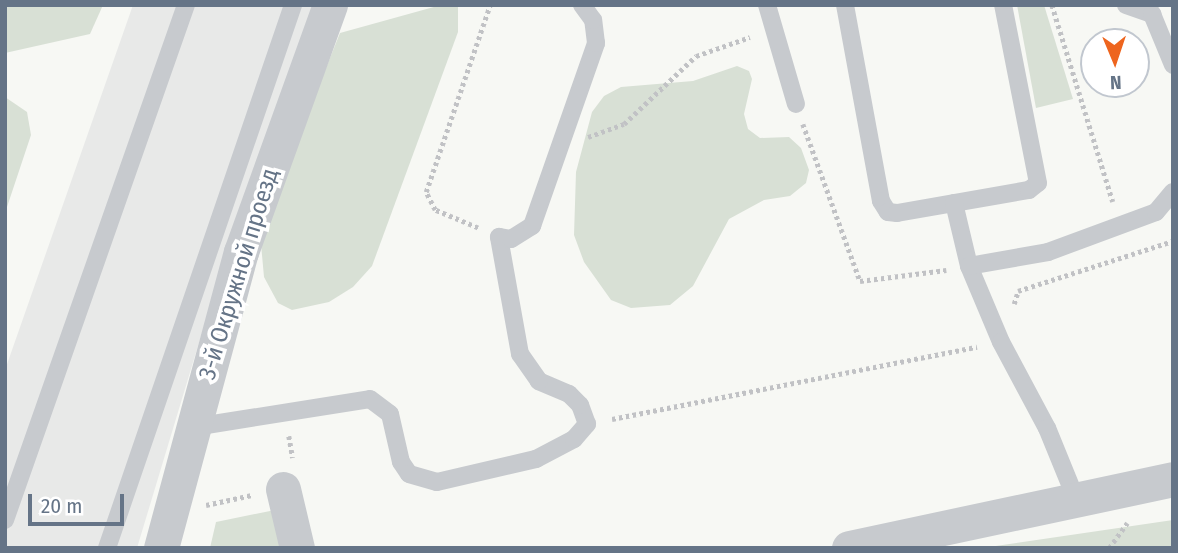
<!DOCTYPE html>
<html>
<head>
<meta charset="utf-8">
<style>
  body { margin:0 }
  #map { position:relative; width:1178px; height:553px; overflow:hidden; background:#f7f8f4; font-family:"Fira Sans Condensed",sans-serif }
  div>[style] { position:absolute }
  .built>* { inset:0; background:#e8e9e8 }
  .green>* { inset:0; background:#d8e0d5 }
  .path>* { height:4.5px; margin-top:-2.25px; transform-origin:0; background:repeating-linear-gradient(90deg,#c1c2c5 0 3.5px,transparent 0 7px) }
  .service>* { height:18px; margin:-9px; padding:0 9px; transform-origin:9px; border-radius:9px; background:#c7cace }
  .minor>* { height:35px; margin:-17.5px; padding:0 17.5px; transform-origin:17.5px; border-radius:17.5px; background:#c7cace }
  span { translate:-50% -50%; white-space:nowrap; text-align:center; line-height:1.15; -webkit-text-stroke:7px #fff; paint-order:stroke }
  .street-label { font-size:24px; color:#657487 }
  .frame { position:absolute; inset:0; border:7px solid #657487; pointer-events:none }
  .north { position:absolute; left:1080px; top:28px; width:70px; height:70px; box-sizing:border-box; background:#fff; border:2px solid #c1c7cf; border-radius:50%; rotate:178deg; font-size:19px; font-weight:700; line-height:28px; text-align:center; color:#657487 }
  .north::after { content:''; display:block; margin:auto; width:24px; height:32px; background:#ee651e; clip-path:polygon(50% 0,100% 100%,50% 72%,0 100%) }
  .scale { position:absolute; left:28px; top:494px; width:96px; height:32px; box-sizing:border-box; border:4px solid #657487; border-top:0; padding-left:9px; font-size:21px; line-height:24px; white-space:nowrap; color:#657487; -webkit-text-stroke:5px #fff; paint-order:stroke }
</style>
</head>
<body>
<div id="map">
  <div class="built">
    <i style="clip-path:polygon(133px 5px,313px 5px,229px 243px,137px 548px,5px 548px,5px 370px)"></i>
  </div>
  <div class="green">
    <i style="clip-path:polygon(5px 5px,103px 5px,90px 34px,5px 53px)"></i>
    <i style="clip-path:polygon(441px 5px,458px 5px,458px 32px,372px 266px,353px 287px,329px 302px,292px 310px,278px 303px,264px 277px,260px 233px,340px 33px)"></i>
    <i style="clip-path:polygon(1017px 5px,1044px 5px,1073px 99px,1036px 108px)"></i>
    <i style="clip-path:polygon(737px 66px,749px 71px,752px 79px,744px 114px,748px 129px,760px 138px,789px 137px,801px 148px,809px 170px,806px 183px,790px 196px,764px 200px,729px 219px,693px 286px,670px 305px,631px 308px,611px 300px,584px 262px,574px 235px,576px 172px,592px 112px,604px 96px,621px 87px,693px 81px)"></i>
    <i style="clip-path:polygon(5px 97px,27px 112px,31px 135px,5px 213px)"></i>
    <i style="clip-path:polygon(275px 510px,283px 548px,210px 548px,216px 522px)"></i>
    <i style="clip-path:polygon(1173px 520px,1173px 548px,982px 548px)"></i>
  </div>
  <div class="path">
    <i style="left:1052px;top:5px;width:206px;rotate:72.8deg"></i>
    <i style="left:803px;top:124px;width:167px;rotate:70deg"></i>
    <i style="left:860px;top:281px;width:87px;rotate:-7.3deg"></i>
    <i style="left:588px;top:137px;width:38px;rotate:-20deg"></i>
    <i style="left:624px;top:124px;width:99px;rotate:-43.4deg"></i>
    <i style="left:696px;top:56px;width:57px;rotate:-19.4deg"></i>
    <i style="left:478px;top:228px;width:47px;rotate:-157.3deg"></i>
    <i style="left:435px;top:210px;width:20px;rotate:-117deg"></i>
    <i style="left:426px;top:192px;width:198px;rotate:-71.1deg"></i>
    <i style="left:1014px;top:304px;width:14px;rotate:-73deg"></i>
    <i style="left:1018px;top:291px;width:163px;rotate:-17.9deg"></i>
    <i style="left:612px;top:419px;width:372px;rotate:-11.2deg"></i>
    <i style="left:289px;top:436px;width:22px;rotate:80deg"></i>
    <i style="left:206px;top:505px;width:47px;rotate:-12.3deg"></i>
    <i style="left:1109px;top:548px;width:31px;rotate:-54deg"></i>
  </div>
  <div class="service">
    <i style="left:767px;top:5px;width:103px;rotate:73.7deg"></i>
    <i style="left:845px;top:5px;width:199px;rotate:79.6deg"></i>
    <i style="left:881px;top:201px;width:13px;rotate:58deg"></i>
    <i style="left:888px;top:212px;width:9px;rotate:6deg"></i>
    <i style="left:897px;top:213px;width:134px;rotate:-9.9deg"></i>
    <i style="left:1029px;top:190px;width:11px;rotate:-38deg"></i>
    <i style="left:1038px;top:183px;width:181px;rotate:-101.1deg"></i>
    <i style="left:1126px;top:5px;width:28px;rotate:19deg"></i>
    <i style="left:1152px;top:14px;width:55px;rotate:67.6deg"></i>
    <i style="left:954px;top:203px;width:65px;rotate:76.6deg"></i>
    <i style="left:969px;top:266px;width:82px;rotate:67.2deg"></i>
    <i style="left:1001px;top:342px;width:98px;rotate:61.9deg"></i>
    <i style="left:1047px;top:428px;width:77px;rotate:67.8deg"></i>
    <i style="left:969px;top:266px;width:80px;rotate:-10deg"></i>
    <i style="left:1048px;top:252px;width:115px;rotate:-20.3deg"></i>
    <i style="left:1156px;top:212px;width:26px;rotate:-50deg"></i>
    <i style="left:194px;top:427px;width:178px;rotate:-9deg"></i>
    <i style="left:370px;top:399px;width:25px;rotate:37deg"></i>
    <i style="left:390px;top:414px;width:49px;rotate:77.1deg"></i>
    <i style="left:401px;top:462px;width:14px;rotate:56deg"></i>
    <i style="left:409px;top:474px;width:29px;rotate:16deg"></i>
    <i style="left:437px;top:482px;width:102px;rotate:-13.1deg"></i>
    <i style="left:536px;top:459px;width:43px;rotate:-27.8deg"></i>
    <i style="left:574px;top:439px;width:20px;rotate:-49deg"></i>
    <i style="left:587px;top:424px;width:20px;rotate:-110deg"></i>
    <i style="left:580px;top:405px;width:16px;rotate:-135deg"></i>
    <i style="left:569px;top:394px;width:33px;rotate:-157deg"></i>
    <i style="left:539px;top:381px;width:33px;rotate:-125deg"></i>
    <i style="left:520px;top:354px;width:119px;rotate:-100.2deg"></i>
    <i style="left:499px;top:237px;width:12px;rotate:9deg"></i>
    <i style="left:511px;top:239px;width:25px;rotate:-32deg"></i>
    <i style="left:532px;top:226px;width:194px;rotate:-70.7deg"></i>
    <i style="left:596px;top:43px;width:23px;rotate:-97deg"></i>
    <i style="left:593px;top:20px;width:19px;rotate:-126deg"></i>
    <i style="left:5px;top:520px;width:546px;rotate:-70.64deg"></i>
    <i style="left:107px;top:548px;width:574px;rotate:-71.09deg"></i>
  </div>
  <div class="minor">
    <i style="left:283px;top:489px;width:61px;rotate:76.7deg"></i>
    <i style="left:161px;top:548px;width:307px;rotate:-74.9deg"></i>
    <i style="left:241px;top:252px;width:263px;rotate:-70.2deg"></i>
    <i style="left:849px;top:548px;width:331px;rotate:-12deg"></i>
  </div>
  <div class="street-label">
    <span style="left:239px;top:274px;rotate:-73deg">3-й Окружной проезд</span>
  </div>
  <div class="frame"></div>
  <div class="north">N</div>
  <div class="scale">20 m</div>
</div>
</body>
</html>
